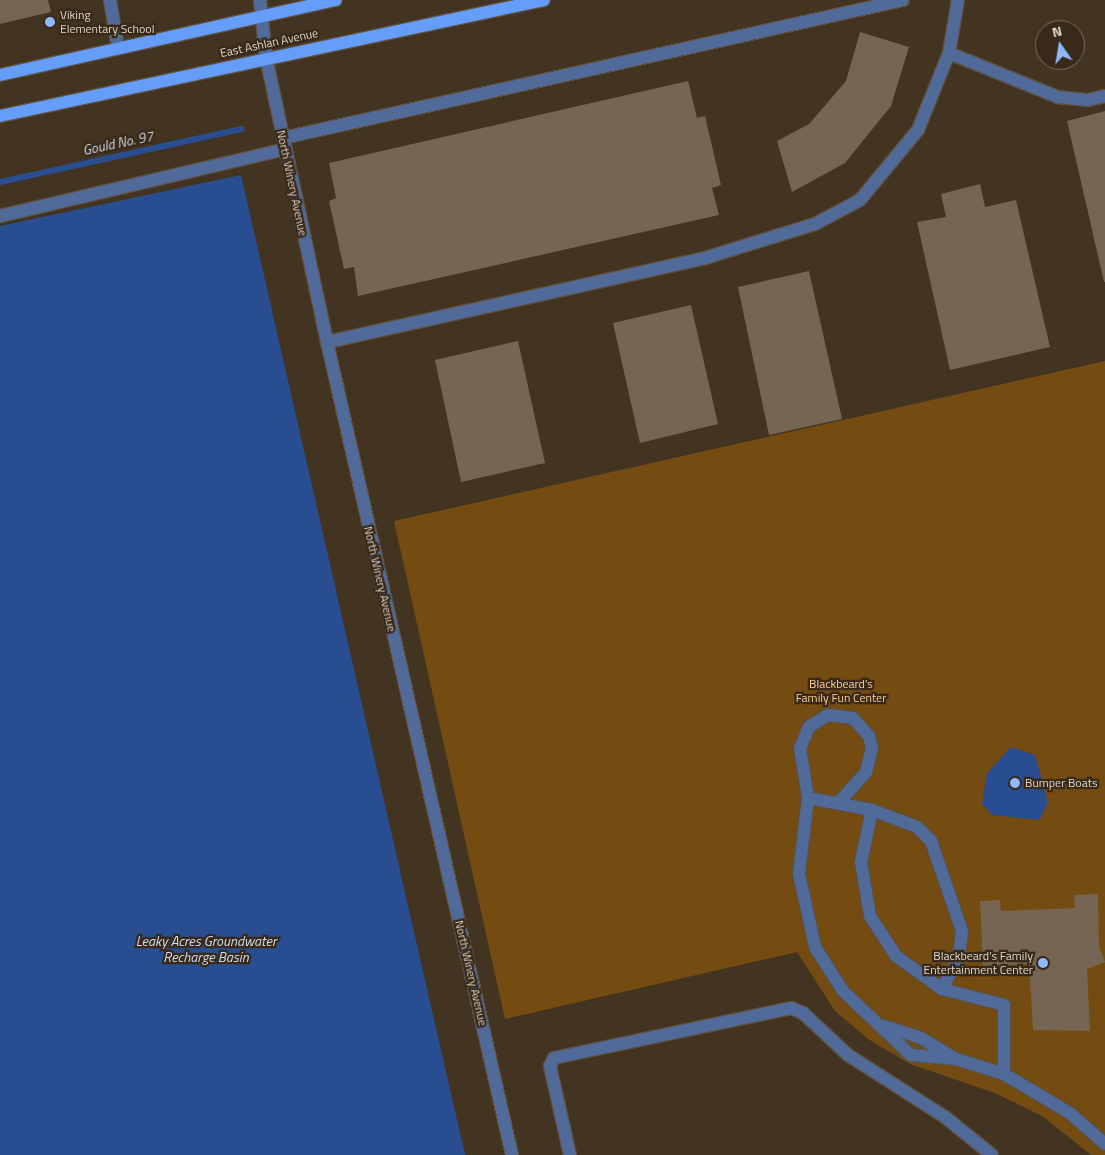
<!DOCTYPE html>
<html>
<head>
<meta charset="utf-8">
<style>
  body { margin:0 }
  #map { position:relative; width:1105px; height:1155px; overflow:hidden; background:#433321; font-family:"Titillium Web",sans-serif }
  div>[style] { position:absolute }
  .green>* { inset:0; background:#744b11 }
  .water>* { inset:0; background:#284e91 }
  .stream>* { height:6px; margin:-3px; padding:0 3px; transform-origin:3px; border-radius:3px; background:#284e91 }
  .building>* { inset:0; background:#766552 }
  .roads { filter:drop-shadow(1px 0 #5f503f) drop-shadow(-1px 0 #5f503f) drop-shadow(0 1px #5f503f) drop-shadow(0 -1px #5f503f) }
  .minor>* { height:12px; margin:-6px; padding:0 6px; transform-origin:6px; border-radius:6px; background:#506b9a }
  .major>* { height:12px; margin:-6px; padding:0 6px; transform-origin:6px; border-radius:6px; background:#659dfb }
  .dots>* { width:14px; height:14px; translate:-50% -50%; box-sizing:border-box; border:2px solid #382918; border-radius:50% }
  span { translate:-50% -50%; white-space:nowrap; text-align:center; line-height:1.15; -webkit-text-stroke:4.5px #382918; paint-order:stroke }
  .poi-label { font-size:12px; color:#ded5ca }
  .left { translate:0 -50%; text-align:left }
  .right { translate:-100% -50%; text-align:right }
  .street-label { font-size:12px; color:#ded5ca }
  .park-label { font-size:12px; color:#fdcd96 }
  .water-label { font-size:14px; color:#cedaed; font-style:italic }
  .north { position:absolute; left:1035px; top:20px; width:50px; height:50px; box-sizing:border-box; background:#382918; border:1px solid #7a6e5f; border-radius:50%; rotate:347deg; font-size:14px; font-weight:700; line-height:20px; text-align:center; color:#ded5ca }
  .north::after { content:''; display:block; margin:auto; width:18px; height:22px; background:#8fb8fd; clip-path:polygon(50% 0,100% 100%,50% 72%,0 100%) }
</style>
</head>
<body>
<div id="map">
  <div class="green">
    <i style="clip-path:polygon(1105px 361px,1105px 1155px,1091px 1155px,1042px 1116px,995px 1093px,910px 1064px,868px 1039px,835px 1011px,797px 952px,505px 1019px,394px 521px)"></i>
  </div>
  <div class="water">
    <i style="clip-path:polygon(241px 175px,465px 1155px,0 1155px,0 226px)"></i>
    <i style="clip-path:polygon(1011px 747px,1035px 755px,1048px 803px,1039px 820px,992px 815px,982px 804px,987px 773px)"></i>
  </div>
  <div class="stream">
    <i style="left:0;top:182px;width:247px;rotate:-12.4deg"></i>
  </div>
  <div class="building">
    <i style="clip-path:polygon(0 0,48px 0,51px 12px,0 24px)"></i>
    <i style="clip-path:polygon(860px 32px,909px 47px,891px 106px,845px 163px,792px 192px,777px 141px,809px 124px,846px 81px)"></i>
    <i style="clip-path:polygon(688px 81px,697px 118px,705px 116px,721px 185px,712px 188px,719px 215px,358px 296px,354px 267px,344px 269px,329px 201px,336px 198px,329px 163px)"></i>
    <i style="clip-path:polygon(1105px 111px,1105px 282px,1104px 282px,1067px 121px)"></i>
    <i style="clip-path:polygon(980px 184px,985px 207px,1016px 200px,1050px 347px,950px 370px,917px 222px,946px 217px,941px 194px)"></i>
    <i style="clip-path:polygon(809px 271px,842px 419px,769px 435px,738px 287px)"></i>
    <i style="clip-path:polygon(691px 305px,718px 424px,640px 443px,613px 323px)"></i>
    <i style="clip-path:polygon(518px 341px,545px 463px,461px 482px,435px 360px)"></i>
    <i style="clip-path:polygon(1098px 894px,1099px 947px,1105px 962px,1087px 969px,1090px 1031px,1033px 1030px,1029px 964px,983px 966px,980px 901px,1000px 900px,1001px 911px,1075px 908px,1074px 895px)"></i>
  </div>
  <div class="roads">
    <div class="minor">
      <i style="left:110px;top:0;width:49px;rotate:80.5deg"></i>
      <i style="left:260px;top:0;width:57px;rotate:84deg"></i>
      <i style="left:266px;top:57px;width:291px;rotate:77.9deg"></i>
      <i style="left:327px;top:342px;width:834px;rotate:77.18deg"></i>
      <i style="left:949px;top:53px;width:118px;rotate:22deg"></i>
      <i style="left:1058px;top:97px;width:30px;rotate:6deg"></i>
      <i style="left:1088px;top:100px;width:17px;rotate:-13deg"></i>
      <i style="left:283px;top:138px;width:635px;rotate:-12.55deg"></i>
      <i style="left:0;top:216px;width:293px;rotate:-13.2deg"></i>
      <i style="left:327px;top:342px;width:387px;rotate:-12.5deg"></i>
      <i style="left:705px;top:258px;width:115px;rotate:-17.2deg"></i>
      <i style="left:815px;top:224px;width:51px;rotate:-28.1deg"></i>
      <i style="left:860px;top:200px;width:91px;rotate:-50.4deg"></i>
      <i style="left:918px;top:130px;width:83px;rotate:-68.1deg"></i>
      <i style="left:949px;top:53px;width:54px;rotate:-80.4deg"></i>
      <i style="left:808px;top:798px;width:65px;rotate:10.6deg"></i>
      <i style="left:872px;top:810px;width:48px;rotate:20.7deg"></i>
      <i style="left:917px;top:827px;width:20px;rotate:45deg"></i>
      <i style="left:931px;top:841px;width:95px;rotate:71deg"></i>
      <i style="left:962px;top:931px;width:26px;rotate:97deg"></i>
      <i style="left:959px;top:957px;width:36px;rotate:118deg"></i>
      <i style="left:942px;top:989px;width:64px;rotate:14.5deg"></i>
      <i style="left:1004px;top:1005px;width:69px;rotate:90deg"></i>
      <i style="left:840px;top:801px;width:39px;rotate:-48deg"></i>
      <i style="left:866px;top:772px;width:25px;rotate:-76deg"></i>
      <i style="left:872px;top:748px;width:12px;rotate:-104deg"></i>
      <i style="left:869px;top:736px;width:24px;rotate:-132deg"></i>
      <i style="left:853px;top:718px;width:25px;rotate:-173deg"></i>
      <i style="left:828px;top:715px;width:22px;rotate:148deg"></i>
      <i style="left:809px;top:727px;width:23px;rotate:113deg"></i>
      <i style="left:800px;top:748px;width:51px;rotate:80.9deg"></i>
      <i style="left:808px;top:798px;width:77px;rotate:96.8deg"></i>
      <i style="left:799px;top:874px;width:75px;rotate:77.6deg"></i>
      <i style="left:815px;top:947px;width:52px;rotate:57.5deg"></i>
      <i style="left:843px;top:991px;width:93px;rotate:43.3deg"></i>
      <i style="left:911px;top:1055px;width:45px;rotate:5.1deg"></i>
      <i style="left:956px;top:1059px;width:50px;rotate:17.4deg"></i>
      <i style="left:1004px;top:1074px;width:78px;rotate:30.8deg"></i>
      <i style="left:1071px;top:1114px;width:45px;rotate:41.4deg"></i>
      <i style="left:872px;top:810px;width:53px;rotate:101.9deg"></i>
      <i style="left:861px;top:862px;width:55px;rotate:80.5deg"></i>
      <i style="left:870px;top:916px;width:48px;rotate:57deg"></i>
      <i style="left:896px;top:956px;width:57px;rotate:35.7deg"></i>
      <i style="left:884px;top:1026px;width:39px;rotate:18deg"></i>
      <i style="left:921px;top:1038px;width:39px;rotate:31deg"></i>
      <i style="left:570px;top:1155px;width:91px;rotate:-102.7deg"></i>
      <i style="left:550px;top:1066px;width:9px;rotate:-63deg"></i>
      <i style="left:554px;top:1058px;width:242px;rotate:-11.9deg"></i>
      <i style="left:791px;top:1008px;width:13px;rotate:23deg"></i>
      <i style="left:803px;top:1013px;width:62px;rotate:43deg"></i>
      <i style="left:848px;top:1055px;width:115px;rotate:32.6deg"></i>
      <i style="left:945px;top:1117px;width:60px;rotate:39deg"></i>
    </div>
    <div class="major">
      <i style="left:0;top:75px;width:344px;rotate:-12.6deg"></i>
      <i style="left:0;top:116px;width:556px;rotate:-12.04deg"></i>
    </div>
  </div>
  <div class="dots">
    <i style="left:50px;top:22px;background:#8fb8fd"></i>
    <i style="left:1015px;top:783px;background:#8fb8fd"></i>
    <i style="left:1043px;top:963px;background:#8fb8fd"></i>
  </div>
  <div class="poi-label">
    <span class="left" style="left:60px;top:22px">Viking<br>Elementary School</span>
    <span class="left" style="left:1025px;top:783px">Bumper Boats</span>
    <span class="right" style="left:1033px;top:963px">Blackbeard's Family<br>Entertainment Center</span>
  </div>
  <div class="street-label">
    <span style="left:269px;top:43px;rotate:-12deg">East Ashlan Avenue</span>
    <span style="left:292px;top:183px;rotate:78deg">North Winery Avenue</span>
    <span style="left:380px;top:579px;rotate:77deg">North Winery Avenue</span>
    <span style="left:471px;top:973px;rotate:77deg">North Winery Avenue</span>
  </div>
  <div class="park-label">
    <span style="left:841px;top:691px">Blackbeard's<br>Family Fun Center</span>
  </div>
  <div class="water-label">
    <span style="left:118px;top:143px;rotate:-12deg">Gould No. 97</span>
    <span style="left:206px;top:949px">Leaky Acres Groundwater<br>Recharge Basin</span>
  </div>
  <div class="north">N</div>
</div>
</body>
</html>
